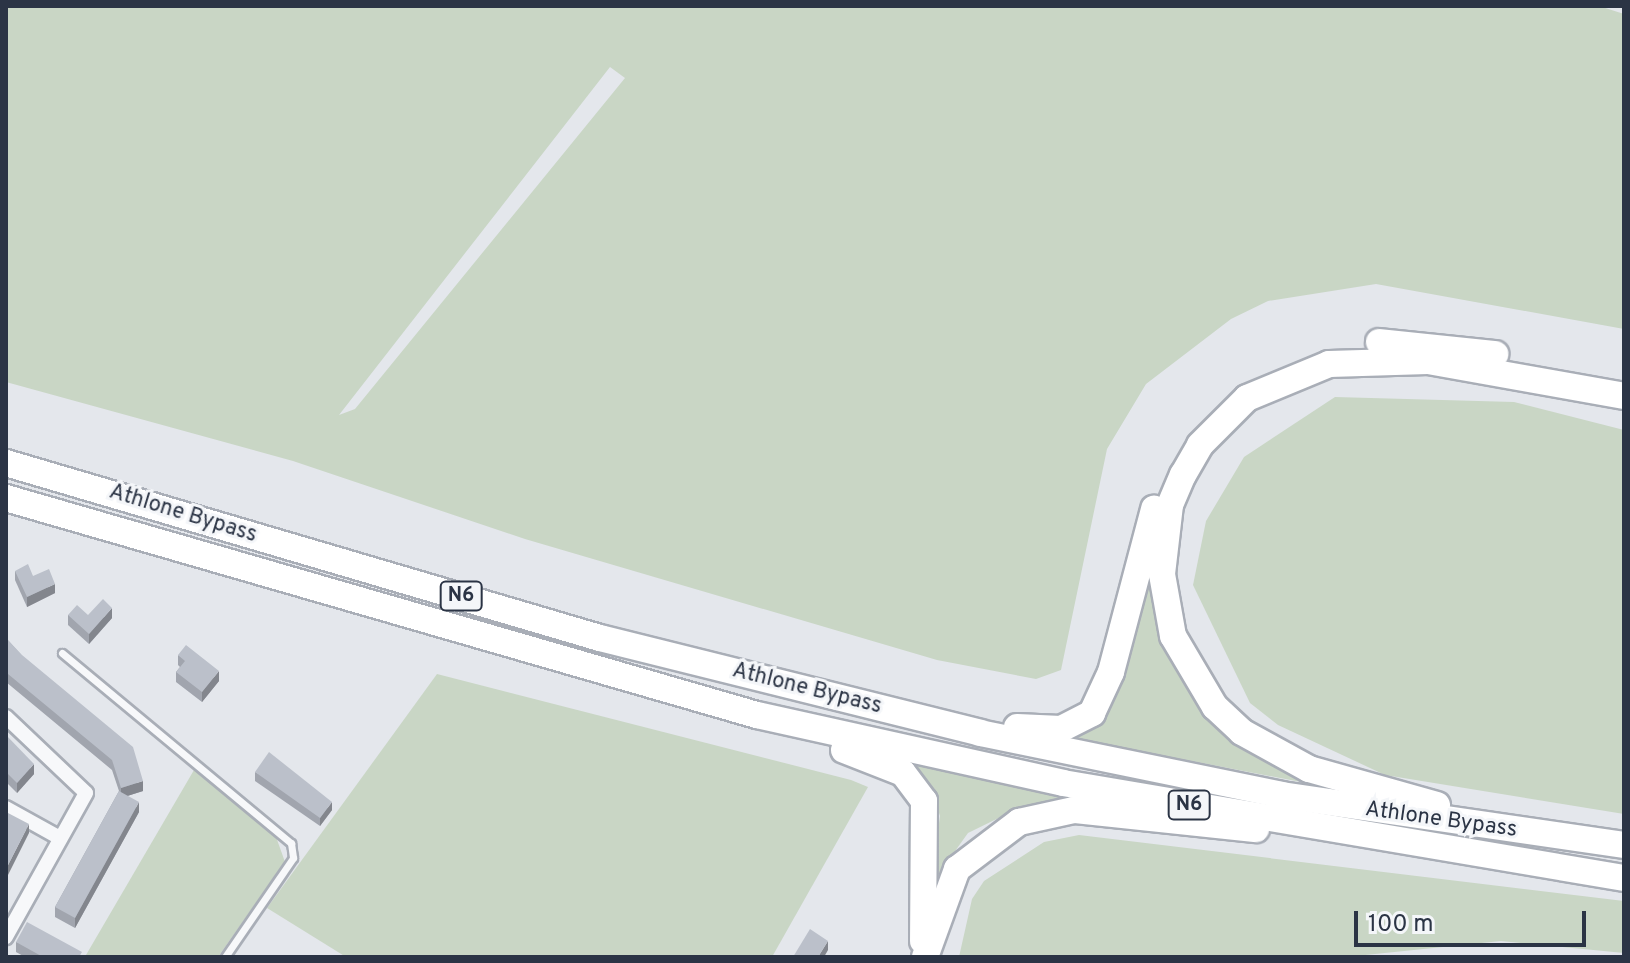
<!DOCTYPE html>
<html>
<head>
<meta charset="utf-8">
<style>
  body { margin:0 }
  #map { position:relative; width:1630px; height:963px; overflow:hidden; background:#e4e7ec; font-family:Overpass,sans-serif }
  div>[style] { position:absolute }
  .green>* { inset:0; background:#c9d6c5 }
  .roads { filter:drop-shadow(2px 0 #a9aeb7) drop-shadow(-2px 0 #a9aeb7) drop-shadow(0 2px #a9aeb7) drop-shadow(0 -2px #a9aeb7) }
  .lane>* { height:7px; margin:-3.5px; padding:0 3.5px; transform-origin:3.5px; border-radius:3.5px; background:#f7f8fa }
  .street>* { height:14px; margin:-7px; padding:0 7px; transform-origin:7px; border-radius:7px; background:#f7f8fa }
  .highway>* { height:26px; margin:-13px; padding:0 13px; transform-origin:13px; border-radius:13px; background:#fff }
  .wall>* { inset:0; background:#a1a5ae }
  .shaded-wall>* { inset:0; background:#83868d }
  .building>* { inset:0; background:#bbc0ca }
  span { translate:-50% -50%; white-space:nowrap; text-align:center; line-height:1.15; -webkit-text-stroke:6px #f4f6f9; paint-order:stroke }
  .shield-label span { padding:2px 6px; background:#f4f6f9; border:2px solid; border-radius:6px; -webkit-text-stroke-width:0 }
  .shield-label { font-size:20px; color:#2b3445; font-weight:700 }
  .street-label { font-size:22px; color:#2b3445 }
  .frame { position:absolute; inset:0; border:8px solid #2b3445; pointer-events:none }
  .scale { position:absolute; left:1354px; top:911px; width:232px; height:36px; box-sizing:border-box; border:4px solid #2b3445; border-top:0; padding-left:10px; font-size:24px; line-height:28px; white-space:nowrap; color:#2b3445; -webkit-text-stroke:6px #f4f6f9; paint-order:stroke }
</style>
</head>
<body>
<div id="map">
  <div class="green">
    <i style="clip-path:polygon(evenodd,6px 6px,1599px 6px,1624px 14px,1624px 329px,1376px 284px,1268px 301px,1231px 319px,1146px 384px,1107px 449px,1061px 670px,1036px 679px,937px 660px,525px 539px,293px 461px,6px 382px,6px 6px,610px 67px,625px 78px,355px 409px,339px 415px,610px 67px)"></i>
    <i style="clip-path:polygon(1335px 397px,1514px 402px,1624px 430px,1624px 814px,1385px 775px,1278px 725px,1250px 703px,1193px 585px,1206px 521px,1244px 457px)"></i>
    <i style="clip-path:polygon(1152px 536px,1157px 619px,1192px 695px,1214px 719px,1327px 787px,1067px 737px)"></i>
    <i style="clip-path:polygon(437px 674px,851px 780px,868px 787px,772px 957px,346px 957px,267px 908px)"></i>
    <i style="clip-path:polygon(907px 763px,1009px 785px,1071px 797px,1019px 808px,968px 833px,930px 886px,940px 816px,932px 791px)"></i>
    <i style="clip-path:polygon(194px 770px,275px 834px,285px 862px,218px 957px,86px 955px)"></i>
    <i style="clip-path:polygon(1079px 835px,1624px 901px,1624px 953px,1501px 941px,1346px 957px,959px 957px,972px 899px,984px 881px,1044px 842px)"></i>
  </div>
  <div class="roads">
    <div class="lane">
      <i style="left:62px;top:653px;width:298px;rotate:39.7deg"></i>
      <i style="left:291px;top:843px;width:15px;rotate:82deg"></i>
      <i style="left:293px;top:858px;width:120px;rotate:124.5deg"></i>
    </div>
    <div class="street">
      <i style="left:6px;top:717px;width:110px;rotate:43.5deg"></i>
      <i style="left:86px;top:793px;width:165px;rotate:119.1deg"></i>
      <i style="left:6px;top:808px;width:62px;rotate:29.1deg"></i>
    </div>
    <div class="highway">
      <i style="left:1379px;top:342px;width:117px;rotate:5.9deg"></i>
      <i style="left:6px;top:463px;width:619px;rotate:16.42deg"></i>
      <i style="left:600px;top:638px;width:392px;rotate:14deg"></i>
      <i style="left:980px;top:733px;width:307px;rotate:11.6deg"></i>
      <i style="left:1281px;top:795px;width:347px;rotate:8.3deg"></i>
      <i style="left:6px;top:498px;width:782px;rotate:16.12deg"></i>
      <i style="left:757px;top:715px;width:313px;rotate:12.5deg"></i>
      <i style="left:1063px;top:783px;width:569px;rotate:9.61deg"></i>
      <i style="left:1017px;top:727px;width:44px;rotate:2.6deg"></i>
      <i style="left:1061px;top:729px;width:35px;rotate:-27deg"></i>
      <i style="left:1092px;top:713px;width:45px;rotate:-65.1deg"></i>
      <i style="left:1111px;top:672px;width:169px;rotate:-75.2deg"></i>
      <i style="left:844px;top:750px;width:63px;rotate:21.3deg"></i>
      <i style="left:903px;top:773px;width:35px;rotate:53deg"></i>
      <i style="left:924px;top:801px;width:140px;rotate:90.4deg"></i>
      <i style="left:1437px;top:805px;width:133px;rotate:-164.3deg"></i>
      <i style="left:1309px;top:769px;width:77px;rotate:-151.1deg"></i>
      <i style="left:1242px;top:732px;width:37px;rotate:-137deg"></i>
      <i style="left:1215px;top:707px;width:82px;rotate:-120.6deg"></i>
      <i style="left:1173px;top:636px;width:63px;rotate:-100.1deg"></i>
      <i style="left:1162px;top:574px;width:69px;rotate:-83.4deg"></i>
      <i style="left:1170px;top:505px;width:33px;rotate:-67deg"></i>
      <i style="left:1183px;top:475px;width:34px;rotate:-60deg"></i>
      <i style="left:1200px;top:445px;width:66px;rotate:-45deg"></i>
      <i style="left:1247px;top:398px;width:89px;rotate:-22.5deg"></i>
      <i style="left:1329px;top:364px;width:99px;rotate:-1.7deg"></i>
      <i style="left:1428px;top:361px;width:199px;rotate:10.1deg"></i>
      <i style="left:925px;top:957px;width:94px;rotate:-70deg"></i>
      <i style="left:957px;top:869px;width:78px;rotate:-37.2deg"></i>
      <i style="left:1019px;top:822px;width:56px;rotate:-12.3deg"></i>
      <i style="left:1074px;top:810px;width:183px;rotate:6deg"></i>
    </div>
  </div>
  <div class="wall">
    <i style="clip-path:polygon(15px 571px,33px 576px,55px 593px,27px 607px,15px 580px)"></i>
    <i style="clip-path:polygon(68px 615px,112px 618px,89px 644px,68px 625px)"></i>
    <i style="clip-path:polygon(6px 638px,143px 791px,127px 796px,139px 812px,75px 928px,55px 917px,55px 907px,119px 791px,112px 770px,6px 682px)"></i>
    <i style="clip-path:polygon(178px 655px,219px 681px,202px 702px,176px 682px,176px 672px,180px 667px,178px 665px)"></i>
    <i style="clip-path:polygon(6px 735px,34px 774px,17px 793px,6px 782px)"></i>
    <i style="clip-path:polygon(255px 772px,332px 810px,320px 826px,255px 781px)"></i>
    <i style="clip-path:polygon(16px 942px,82px 957px,25px 957px,16px 952px)"></i>
  </div>
  <div class="shaded-wall">
    <i style="clip-path:polygon(55px 584px,55px 593px,27px 607px,27px 597px)"></i>
    <i style="clip-path:polygon(112px 608px,112px 618px,89px 644px,89px 634px)"></i>
    <i style="clip-path:polygon(219px 671px,219px 681px,202px 702px,202px 692px)"></i>
    <i style="clip-path:polygon(34px 764px,34px 774px,17px 793px,17px 783px)"></i>
    <i style="clip-path:polygon(143px 781px,143px 791px,121px 798px,121px 788px)"></i>
    <i style="clip-path:polygon(139px 802px,139px 812px,75px 928px,75px 918px)"></i>
    <i style="clip-path:polygon(332px 802px,332px 810px,320px 826px,320px 818px)"></i>
    <i style="clip-path:polygon(29px 824px,29px 833px,6px 879px,6px 869px)"></i>
    <i style="clip-path:polygon(828px 941px,828px 950px,824px 957px,818px 957px)"></i>
  </div>
  <div class="building">
    <i style="clip-path:polygon(28px 564px,33px 576px,49px 569px,55px 584px,27px 597px,15px 571px)"></i>
    <i style="clip-path:polygon(103px 599px,112px 608px,89px 634px,68px 615px,77px 605px,88px 615px)"></i>
    <i style="clip-path:polygon(6px 638px,22px 655px,133px 747px,143px 781px,121px 788px,112px 760px,8px 674px,6px 672px)"></i>
    <i style="clip-path:polygon(186px 645px,219px 671px,202px 692px,176px 672px,185px 661px,178px 655px)"></i>
    <i style="clip-path:polygon(6px 735px,34px 764px,17px 783px,6px 772px)"></i>
    <i style="clip-path:polygon(269px 752px,332px 802px,320px 818px,255px 772px)"></i>
    <i style="clip-path:polygon(119px 791px,139px 802px,75px 918px,55px 907px)"></i>
    <i style="clip-path:polygon(8px 813px,29px 824px,6px 869px,6px 816px)"></i>
    <i style="clip-path:polygon(27px 922px,82px 952px,79px 957px,43px 957px,16px 942px)"></i>
    <i style="clip-path:polygon(810px 929px,828px 941px,818px 957px,793px 957px)"></i>
  </div>
  <div class="shield-label">
    <span style="left:461px;top:596px">N6</span>
    <span style="left:1189px;top:805px">N6</span>
  </div>
  <div class="street-label">
    <span style="left:183px;top:514px;rotate:17deg">Athlone Bypass</span>
    <span style="left:807px;top:689px;rotate:14deg">Athlone Bypass</span>
    <span style="left:1441px;top:820px;rotate:8deg">Athlone Bypass</span>
  </div>
  <div class="frame"></div>
  <div class="scale">100 m</div>
</div>
</body>
</html>
